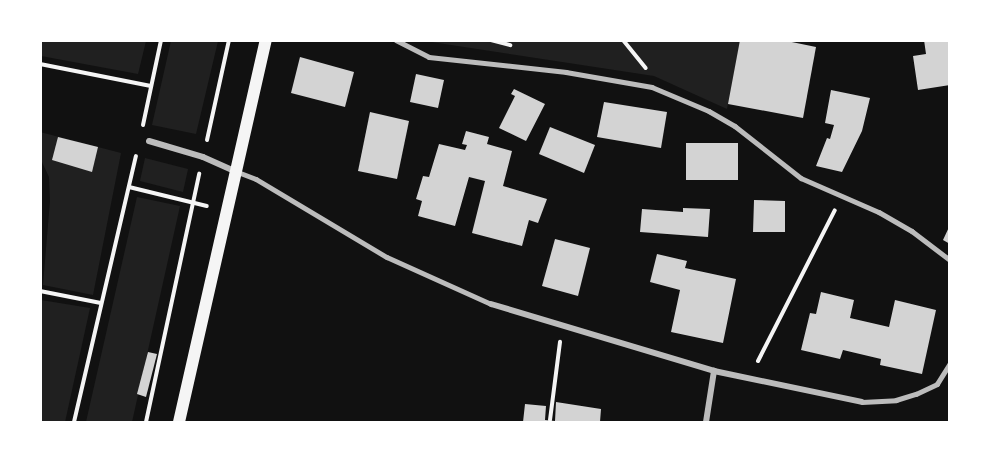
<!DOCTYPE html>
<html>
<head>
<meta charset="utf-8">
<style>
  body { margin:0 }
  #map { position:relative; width:990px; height:463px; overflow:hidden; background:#111; font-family:"PT Sans Narrow",sans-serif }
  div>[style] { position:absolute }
  .green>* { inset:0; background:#202020 }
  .building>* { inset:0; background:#d3d3d3 }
  .path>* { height:4px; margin:-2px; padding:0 2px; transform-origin:2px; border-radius:2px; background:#f5f5f5 }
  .service>* { height:4.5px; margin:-2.25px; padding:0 2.25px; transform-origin:2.25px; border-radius:2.25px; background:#bcbcbc }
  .minor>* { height:6px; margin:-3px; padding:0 3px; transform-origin:3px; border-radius:3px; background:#bcbcbc }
  .secondary>* { height:12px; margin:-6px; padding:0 6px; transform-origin:6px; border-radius:6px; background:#f5f5f5 }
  span { translate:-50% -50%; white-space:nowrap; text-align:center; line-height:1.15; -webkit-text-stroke:6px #fff; paint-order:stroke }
  .frame { position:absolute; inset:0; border:42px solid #fff; pointer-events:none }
</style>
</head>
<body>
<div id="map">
  <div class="green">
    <i style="clip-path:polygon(40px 41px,41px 40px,146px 41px,138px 74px,41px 56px)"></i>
    <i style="clip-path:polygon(171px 41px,218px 41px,196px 134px,152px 125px)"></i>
    <i style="clip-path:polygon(425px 41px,740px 41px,727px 109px,654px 76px)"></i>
    <i style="clip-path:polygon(40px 132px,121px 153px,93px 295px,43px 285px,50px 201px,49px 177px,41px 160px)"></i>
    <i style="clip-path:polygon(145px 158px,188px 169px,183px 192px,140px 181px)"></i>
    <i style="clip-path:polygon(137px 197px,180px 206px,132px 422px,86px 422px)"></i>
    <i style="clip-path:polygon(41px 300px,90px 308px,65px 422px,41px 422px)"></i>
  </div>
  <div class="building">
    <i style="clip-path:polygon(740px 40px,782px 40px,816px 47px,803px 118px,728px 104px)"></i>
    <i style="clip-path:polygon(924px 40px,950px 40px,950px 85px,918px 90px,913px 56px,926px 54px)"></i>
    <i style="clip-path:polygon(300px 57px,354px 72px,345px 107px,291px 93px)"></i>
    <i style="clip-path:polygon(416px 74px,444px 80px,438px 108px,410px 102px)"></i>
    <i style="clip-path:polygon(514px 89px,545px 104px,526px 141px,499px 128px,515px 96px,511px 94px)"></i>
    <i style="clip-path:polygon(831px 90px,870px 98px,862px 131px,842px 172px,816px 166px,827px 138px,830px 139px,834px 125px,825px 123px)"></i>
    <i style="clip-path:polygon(604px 102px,667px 112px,661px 148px,597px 137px)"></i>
    <i style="clip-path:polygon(370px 112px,409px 121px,397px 179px,358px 171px)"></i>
    <i style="clip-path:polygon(550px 127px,595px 145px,584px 173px,539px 154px)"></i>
    <i style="clip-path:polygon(466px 131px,489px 137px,487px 144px,512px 151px,503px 186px,547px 199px,538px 223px,529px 220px,522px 246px,472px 233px,485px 181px,469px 177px,455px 226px,418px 216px,422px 201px,416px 199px,423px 176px,429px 177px,439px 144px,465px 150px,467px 145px,462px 144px)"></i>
    <i style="clip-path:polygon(58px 137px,98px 147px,92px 172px,52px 160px)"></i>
    <i style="clip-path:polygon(686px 143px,738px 143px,738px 180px,686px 180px)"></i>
    <i style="clip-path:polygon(754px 200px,785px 201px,785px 232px,753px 232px)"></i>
    <i style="clip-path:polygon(683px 208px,710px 209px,708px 237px,640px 232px,642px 209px,683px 212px)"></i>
    <i style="clip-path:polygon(950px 225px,950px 244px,943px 240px)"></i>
    <i style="clip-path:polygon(555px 239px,590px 248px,578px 296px,542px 286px)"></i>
    <i style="clip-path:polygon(657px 254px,687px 261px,685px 268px,736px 279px,723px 343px,671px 332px,680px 290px,650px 282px)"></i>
    <i style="clip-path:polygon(821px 292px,854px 300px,850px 318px,889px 327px,895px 300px,936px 310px,922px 374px,880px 365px,881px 359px,843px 350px,840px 359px,801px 350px,810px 313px,816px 314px)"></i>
    <i style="clip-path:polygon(148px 352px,157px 354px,146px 397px,137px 394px)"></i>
    <i style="clip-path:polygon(556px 402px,601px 409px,600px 422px,523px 422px,525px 404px,546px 406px,545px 420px,555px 421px)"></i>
  </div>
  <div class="path">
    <i style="left:491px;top:40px;width:20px;rotate:15deg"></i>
    <i style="left:623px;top:40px;width:36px;rotate:51deg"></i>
    <i style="left:40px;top:64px;width:113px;rotate:11.2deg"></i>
    <i style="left:143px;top:125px;width:87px;rotate:-78deg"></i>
    <i style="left:207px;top:140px;width:102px;rotate:-77.6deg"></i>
    <i style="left:40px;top:183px;width:23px;rotate:90deg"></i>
    <i style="left:129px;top:187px;width:80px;rotate:13.7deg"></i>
    <i style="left:40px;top:291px;width:62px;rotate:11.1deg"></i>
    <i style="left:758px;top:361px;width:169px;rotate:-63deg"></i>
    <i style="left:550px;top:420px;width:79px;rotate:-82.7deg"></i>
    <i style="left:74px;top:422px;width:273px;rotate:-76.9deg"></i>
    <i style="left:146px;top:422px;width:254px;rotate:-77.9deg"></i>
  </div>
  <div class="service">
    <i style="left:396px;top:40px;width:37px;rotate:27deg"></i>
    <i style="left:429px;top:57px;width:138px;rotate:6.2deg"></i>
    <i style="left:566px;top:72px;width:87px;rotate:9.9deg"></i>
    <i style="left:652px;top:87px;width:62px;rotate:22.8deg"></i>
    <i style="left:709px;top:111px;width:30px;rotate:30deg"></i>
    <i style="left:735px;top:126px;width:84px;rotate:38.2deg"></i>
    <i style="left:801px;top:178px;width:85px;rotate:23.6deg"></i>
    <i style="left:879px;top:212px;width:38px;rotate:30deg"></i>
    <i style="left:912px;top:231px;width:48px;rotate:37.3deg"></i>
    <i style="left:238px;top:172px;width:19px;rotate:21deg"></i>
    <i style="left:256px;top:179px;width:152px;rotate:30.8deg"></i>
    <i style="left:387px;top:257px;width:114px;rotate:24.3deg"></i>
    <i style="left:862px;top:402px;width:34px;rotate:-3deg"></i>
    <i style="left:896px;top:400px;width:21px;rotate:-17deg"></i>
    <i style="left:916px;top:394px;width:23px;rotate:-25deg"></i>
    <i style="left:937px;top:384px;width:25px;rotate:-58deg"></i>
  </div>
  <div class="minor">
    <i style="left:149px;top:141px;width:56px;rotate:16.5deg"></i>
    <i style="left:203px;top:157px;width:35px;rotate:24deg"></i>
    <i style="left:491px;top:304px;width:233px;rotate:16.7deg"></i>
    <i style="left:714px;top:371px;width:151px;rotate:11.8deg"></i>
    <i style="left:706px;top:422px;width:52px;rotate:-81.1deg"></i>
  </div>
  <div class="secondary">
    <i style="left:179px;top:422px;width:392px;rotate:-77.2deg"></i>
  </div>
  <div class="frame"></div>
</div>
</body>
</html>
